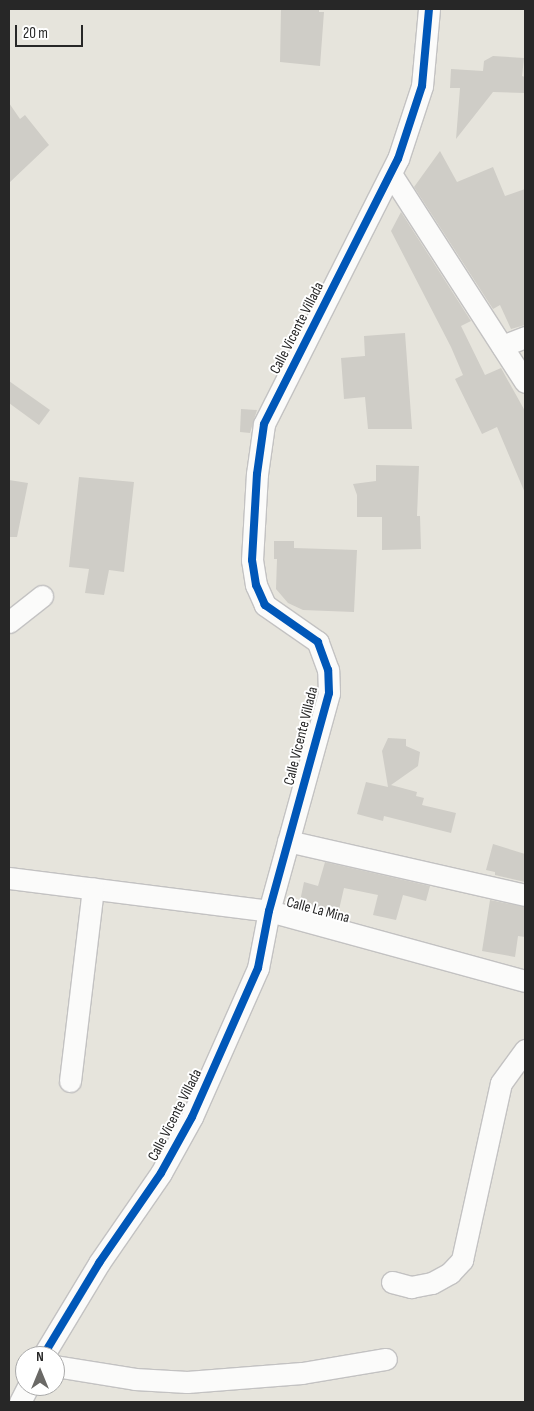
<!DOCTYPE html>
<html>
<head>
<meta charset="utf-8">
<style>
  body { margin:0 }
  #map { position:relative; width:534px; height:1411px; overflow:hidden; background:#e6e4dc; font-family:"Sofia Sans Condensed",sans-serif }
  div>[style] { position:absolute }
  .building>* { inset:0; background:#cfcdc7 }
  .roads { filter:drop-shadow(1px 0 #c3c2c2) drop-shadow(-1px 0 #c3c2c2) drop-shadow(0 1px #c3c2c2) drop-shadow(0 -1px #c3c2c2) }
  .minor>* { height:21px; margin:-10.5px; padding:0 10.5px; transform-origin:10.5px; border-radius:10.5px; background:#fbfbfa }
  .cycleway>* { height:8px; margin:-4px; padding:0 4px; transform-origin:4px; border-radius:4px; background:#0057b8 }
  span { translate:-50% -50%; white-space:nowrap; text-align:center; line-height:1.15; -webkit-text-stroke:4px #fff; paint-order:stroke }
  .street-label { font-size:15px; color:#272727 }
  .frame { position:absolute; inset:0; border:10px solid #272727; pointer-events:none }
  .north { position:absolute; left:15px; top:1346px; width:50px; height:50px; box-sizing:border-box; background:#fff; border:1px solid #a9a9a9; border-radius:50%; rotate:0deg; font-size:14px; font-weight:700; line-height:20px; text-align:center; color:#272727 }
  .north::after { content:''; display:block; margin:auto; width:18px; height:22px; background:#6a6966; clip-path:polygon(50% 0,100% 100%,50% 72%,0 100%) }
  .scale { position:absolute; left:15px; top:25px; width:68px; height:22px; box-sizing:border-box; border:2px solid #272727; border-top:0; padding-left:6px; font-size:15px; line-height:18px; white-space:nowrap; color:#272727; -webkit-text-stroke:4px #fff; paint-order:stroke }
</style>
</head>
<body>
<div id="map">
  <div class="building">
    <i style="clip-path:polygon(281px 9px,319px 9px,319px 12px,324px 12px,320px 66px,280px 62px)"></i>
    <i style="clip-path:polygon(493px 56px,524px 58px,522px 76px,525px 77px,525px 93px,493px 92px,456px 139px,460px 88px,450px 88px,451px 69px,483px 71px,484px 61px)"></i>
    <i style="clip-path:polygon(9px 103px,20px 119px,25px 115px,49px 145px,9px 183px)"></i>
    <i style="clip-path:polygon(440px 151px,457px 182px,493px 167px,505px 196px,525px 189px,525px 325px,511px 329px,500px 305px,493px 309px,414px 187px)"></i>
    <i style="clip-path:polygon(401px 212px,471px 321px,461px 326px,485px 375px,501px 368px,525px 411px,525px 493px,497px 427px,482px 434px,455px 379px,463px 375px,451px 347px,391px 231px)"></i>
    <i style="clip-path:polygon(405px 333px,412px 429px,368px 429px,365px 397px,344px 399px,341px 358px,365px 356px,364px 336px)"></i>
    <i style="clip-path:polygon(9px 381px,50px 410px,39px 425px,9px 403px)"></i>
    <i style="clip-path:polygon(241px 409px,257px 410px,250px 433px,240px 432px)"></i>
    <i style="clip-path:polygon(376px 465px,419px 466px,417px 516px,420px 516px,421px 549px,382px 550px,382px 517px,357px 517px,357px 495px,353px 484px,376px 481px)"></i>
    <i style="clip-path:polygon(79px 477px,134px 482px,124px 572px,109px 570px,104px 595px,85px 593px,89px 569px,69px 567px)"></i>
    <i style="clip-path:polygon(9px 480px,28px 483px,17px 537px,9px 537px)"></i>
    <i style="clip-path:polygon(274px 541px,294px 541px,294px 548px,357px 550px,354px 612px,303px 610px,288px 603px,276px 589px,277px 559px,274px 559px)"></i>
    <i style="clip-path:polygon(388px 738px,406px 739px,406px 746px,420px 752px,418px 766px,391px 785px,417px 792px,416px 796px,424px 798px,422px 805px,456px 813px,451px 833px,384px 816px,383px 821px,357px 814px,366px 782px,388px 787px,382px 751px)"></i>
    <i style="clip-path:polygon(493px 844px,525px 854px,525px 882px,495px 875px,495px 872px,486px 870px)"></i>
    <i style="clip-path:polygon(325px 862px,430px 886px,426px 901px,403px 895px,396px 920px,373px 915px,378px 895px,344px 888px,338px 914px,299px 906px,304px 882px,318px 886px)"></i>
    <i style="clip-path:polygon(490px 900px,525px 907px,525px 937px,518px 936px,515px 957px,482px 951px)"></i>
  </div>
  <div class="roads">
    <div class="minor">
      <i style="left:391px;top:174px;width:247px;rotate:57.2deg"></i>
      <i style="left:502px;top:346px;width:25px;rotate:-21deg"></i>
      <i style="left:9px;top:622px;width:42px;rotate:-38.2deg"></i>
      <i style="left:288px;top:841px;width:243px;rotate:12.8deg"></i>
      <i style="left:9px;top:878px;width:262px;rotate:7.2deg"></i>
      <i style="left:269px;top:911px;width:265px;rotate:15.3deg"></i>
      <i style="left:70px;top:1081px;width:194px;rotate:-83.2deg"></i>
      <i style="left:392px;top:1282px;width:20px;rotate:15deg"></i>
      <i style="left:411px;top:1287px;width:21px;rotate:-11deg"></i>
      <i style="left:432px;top:1283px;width:21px;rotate:-29deg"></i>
      <i style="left:450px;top:1273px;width:18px;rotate:-47deg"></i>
      <i style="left:462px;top:1260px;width:181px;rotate:-77.6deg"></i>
      <i style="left:501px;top:1083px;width:41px;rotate:-54deg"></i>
      <i style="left:43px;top:1356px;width:109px;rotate:-58.9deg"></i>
      <i style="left:99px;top:1263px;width:109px;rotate:-55.4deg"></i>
      <i style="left:161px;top:1173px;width:64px;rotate:-61deg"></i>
      <i style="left:192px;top:1117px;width:163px;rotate:-66.1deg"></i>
      <i style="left:258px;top:968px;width:58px;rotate:-79.1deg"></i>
      <i style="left:269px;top:911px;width:226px;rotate:-74.6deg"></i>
      <i style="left:329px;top:693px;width:23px;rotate:-92deg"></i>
      <i style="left:328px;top:670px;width:30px;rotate:-110deg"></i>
      <i style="left:318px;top:642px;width:65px;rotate:-145.1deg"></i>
      <i style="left:265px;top:605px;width:22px;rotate:-114deg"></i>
      <i style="left:256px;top:585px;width:25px;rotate:-99deg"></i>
      <i style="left:252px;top:560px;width:86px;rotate:-86.7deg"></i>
      <i style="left:257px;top:474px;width:50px;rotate:-82deg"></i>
      <i style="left:264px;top:424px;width:297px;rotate:-63.2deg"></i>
      <i style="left:398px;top:159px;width:77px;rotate:-71.8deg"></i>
      <i style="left:422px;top:86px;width:77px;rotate:-84.8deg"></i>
      <i style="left:55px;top:1366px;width:81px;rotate:9.2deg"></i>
      <i style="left:135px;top:1379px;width:52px;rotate:3.3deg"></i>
      <i style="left:187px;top:1382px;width:115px;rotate:-4.5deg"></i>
      <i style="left:302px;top:1373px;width:85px;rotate:-9.5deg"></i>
      <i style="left:20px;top:1402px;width:18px;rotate:-63deg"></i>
    </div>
  </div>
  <div class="cycleway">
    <i style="left:43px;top:1356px;width:109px;rotate:-58.9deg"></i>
    <i style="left:99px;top:1263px;width:109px;rotate:-55.4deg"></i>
    <i style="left:161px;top:1173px;width:64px;rotate:-61deg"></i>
    <i style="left:192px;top:1117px;width:163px;rotate:-66.1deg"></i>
    <i style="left:258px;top:968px;width:58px;rotate:-79.1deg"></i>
    <i style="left:269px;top:911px;width:226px;rotate:-74.6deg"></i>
    <i style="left:329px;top:693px;width:23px;rotate:-92deg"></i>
    <i style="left:328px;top:670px;width:30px;rotate:-110deg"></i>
    <i style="left:318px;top:642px;width:65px;rotate:-145.1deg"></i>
    <i style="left:265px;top:605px;width:22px;rotate:-114deg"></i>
    <i style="left:256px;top:585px;width:25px;rotate:-99deg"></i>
    <i style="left:252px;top:560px;width:86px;rotate:-86.7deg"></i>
    <i style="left:257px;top:474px;width:50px;rotate:-82deg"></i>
    <i style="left:264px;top:424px;width:297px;rotate:-63.2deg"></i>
    <i style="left:398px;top:159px;width:77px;rotate:-71.8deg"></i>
    <i style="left:422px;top:86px;width:77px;rotate:-84.8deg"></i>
  </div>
  <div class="street-label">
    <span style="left:297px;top:328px;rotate:-63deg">Calle Vicente Villada</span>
    <span style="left:301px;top:736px;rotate:-76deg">Calle Vicente Villada</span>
    <span style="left:318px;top:910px;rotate:15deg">Calle La Mina</span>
    <span style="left:175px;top:1115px;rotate:-63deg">Calle Vicente Villada</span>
  </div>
  <div class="frame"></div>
  <div class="north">N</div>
  <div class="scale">20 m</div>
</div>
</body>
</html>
